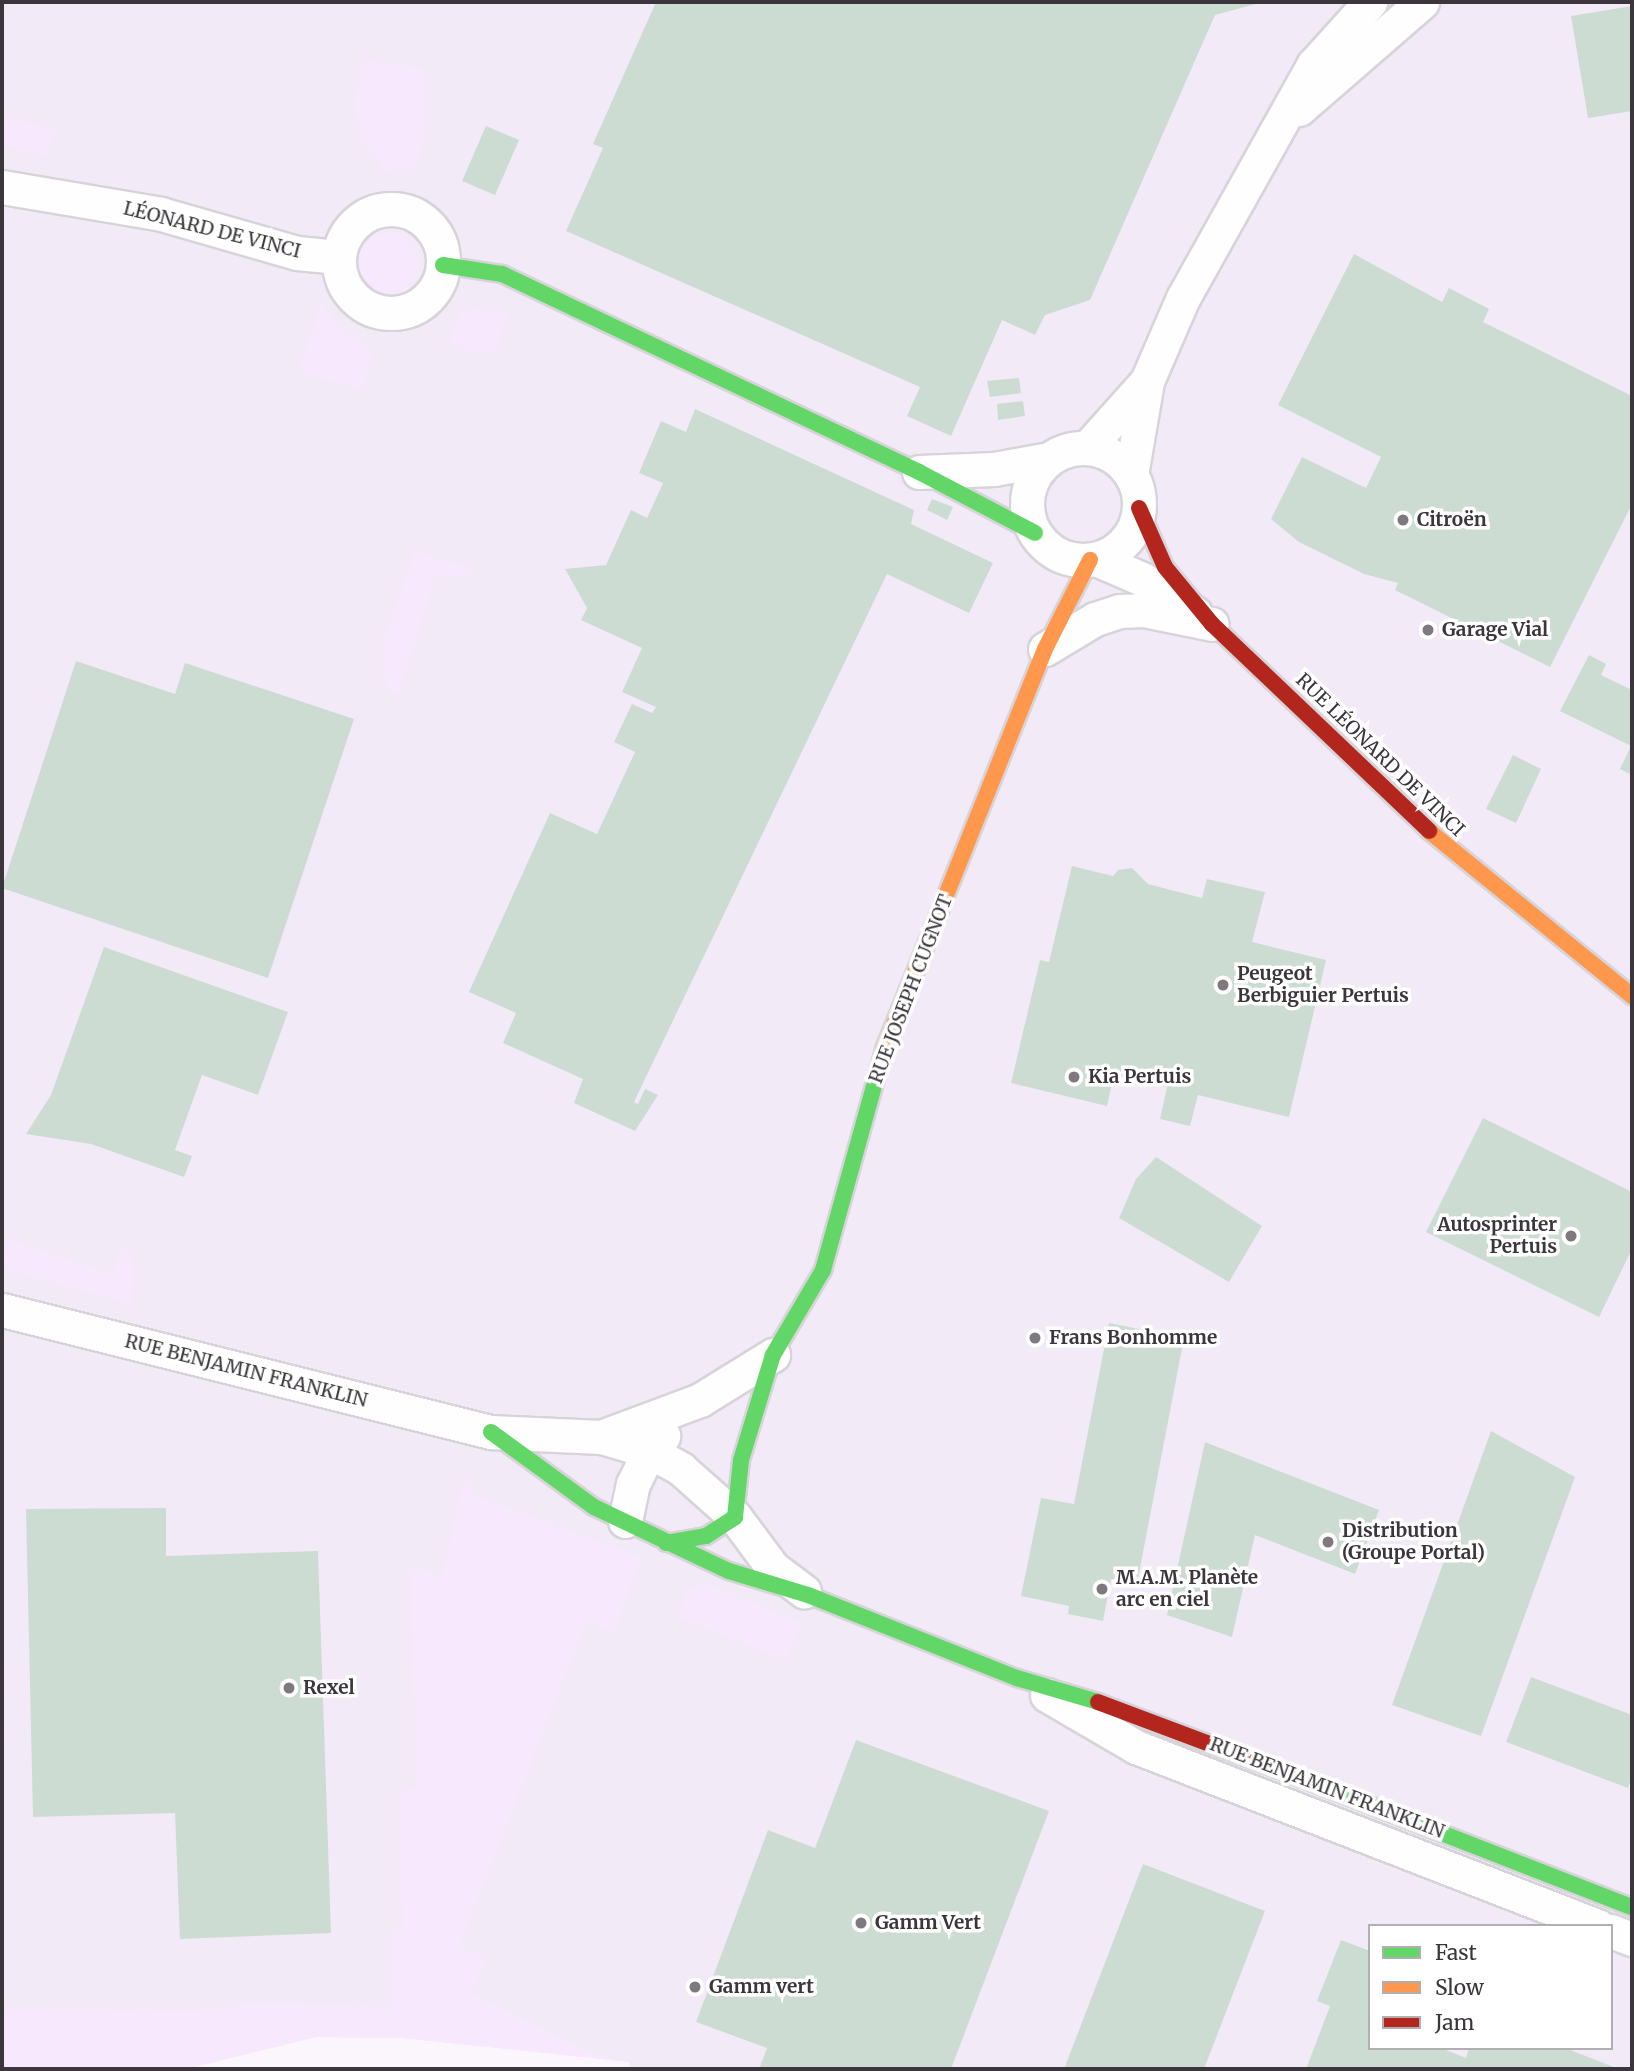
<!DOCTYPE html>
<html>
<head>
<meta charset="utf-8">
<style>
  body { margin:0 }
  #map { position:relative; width:1634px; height:2071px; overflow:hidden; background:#faf6fc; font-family:Merriweather,serif }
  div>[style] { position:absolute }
  .built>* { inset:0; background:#f3eaf7 }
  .green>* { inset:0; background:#f7e8fd }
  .round { border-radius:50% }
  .building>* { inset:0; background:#cddcd3 }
  .roads { filter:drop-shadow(2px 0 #d7d4d9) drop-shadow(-2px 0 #d7d4d9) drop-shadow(0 2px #d7d4d9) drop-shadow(0 -2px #d7d4d9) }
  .street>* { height:33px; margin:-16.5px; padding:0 16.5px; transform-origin:16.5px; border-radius:16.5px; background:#fefeff }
  .street>.ring { margin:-16.5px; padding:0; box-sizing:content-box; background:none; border:33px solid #fefeff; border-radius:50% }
  .fast>* { height:16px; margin:-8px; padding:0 8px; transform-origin:8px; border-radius:8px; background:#63d668 }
  .slow>* { height:16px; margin:-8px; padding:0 8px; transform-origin:8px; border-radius:8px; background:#ff974d }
  .jam>* { height:16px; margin:-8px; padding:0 8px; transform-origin:8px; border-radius:8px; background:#b3261e }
  .dots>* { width:19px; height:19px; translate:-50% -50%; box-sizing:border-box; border:4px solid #fff; border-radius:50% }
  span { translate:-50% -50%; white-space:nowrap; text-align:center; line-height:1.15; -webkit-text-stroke:7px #fff; paint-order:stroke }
  .street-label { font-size:19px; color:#3a363b }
  .poi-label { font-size:19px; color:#3a363b; font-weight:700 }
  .left { translate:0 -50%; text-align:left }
  .right { translate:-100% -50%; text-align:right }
  .frame { position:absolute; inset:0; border:4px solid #3a363b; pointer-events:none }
  .legend { position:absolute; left:1368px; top:1924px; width:245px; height:126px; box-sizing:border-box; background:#fff; border:2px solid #b0afb1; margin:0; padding:9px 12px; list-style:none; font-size:21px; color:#3a363b }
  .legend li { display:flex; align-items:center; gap:14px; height:35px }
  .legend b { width:35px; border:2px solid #b0afb1 }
</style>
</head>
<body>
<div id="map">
  <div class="built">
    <i style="clip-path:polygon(evenodd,2px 2px,1632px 2px,1632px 2069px,629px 2069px,630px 2062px,403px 2038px,316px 2037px,186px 2069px,2px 2069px,2px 2px,1370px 1926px,1611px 1926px,1611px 2048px,1370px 2048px,1370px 1926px)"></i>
  </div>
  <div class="green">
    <i style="clip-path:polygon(362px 59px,424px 69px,426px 134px,414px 169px,386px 171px,362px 141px,355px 106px)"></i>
    <i style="clip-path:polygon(2px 118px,55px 130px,47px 156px,2px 145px)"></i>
    <i class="round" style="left:359px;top:233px;width:60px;height:60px"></i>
    <i style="clip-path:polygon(321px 304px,346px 334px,373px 350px,361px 390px,299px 371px)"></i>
    <i style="clip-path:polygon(477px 309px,509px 312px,495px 351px,482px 355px,449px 343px,460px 313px)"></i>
    <i style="clip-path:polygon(414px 552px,471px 568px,470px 575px,435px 577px,398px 694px,390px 691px,386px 677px,384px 643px)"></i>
    <i style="clip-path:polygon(8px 1239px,112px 1274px,123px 1247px,134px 1266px,131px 1304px,2px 1268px)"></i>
    <i style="clip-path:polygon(464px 1478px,472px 1482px,472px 1494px,641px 1557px,614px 1632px,586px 1622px,459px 1946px,487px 1960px,471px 1993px,592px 2053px,630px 2062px,403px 2038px,316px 2037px,186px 2069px,2px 2069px,2px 1996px,7px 2009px,195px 2011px,253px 2003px,392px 2006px,391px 1930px,403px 1930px,398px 1790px,417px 1789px,410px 1568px,442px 1575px)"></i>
    <i style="clip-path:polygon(707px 1584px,800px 1622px,787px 1660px,677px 1617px,688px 1590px)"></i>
  </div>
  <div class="building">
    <i style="clip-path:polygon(656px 2px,1259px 2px,1259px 3px,1215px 15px,1090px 300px,1045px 315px,1035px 335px,1002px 320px,951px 436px,907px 416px,920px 387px,566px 231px,603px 148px,593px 144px)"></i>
    <i style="clip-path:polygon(1632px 6px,1632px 111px,1588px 118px,1571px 16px)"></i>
    <i style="clip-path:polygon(486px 126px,519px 140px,495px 195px,462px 181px)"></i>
    <i style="clip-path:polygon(1354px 254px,1442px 302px,1449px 288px,1489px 309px,1483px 322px,1632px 396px,1632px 504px,1550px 667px,1395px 590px,1398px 583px,1364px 574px,1299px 542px,1271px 519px,1302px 457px,1366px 488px,1381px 457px,1278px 405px)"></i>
    <i style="clip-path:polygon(1019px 378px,1021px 393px,990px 397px,987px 381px)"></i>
    <i style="clip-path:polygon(1023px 401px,1025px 416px,998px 420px,997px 404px)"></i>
    <i style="clip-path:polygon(695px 409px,914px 510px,911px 524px,993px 563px,969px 613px,887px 574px,634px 1102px,638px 1104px,645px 1089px,658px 1095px,635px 1131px,574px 1103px,583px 1079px,503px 1043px,516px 1013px,469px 992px,550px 813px,597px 834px,635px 752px,614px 742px,632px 704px,652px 713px,656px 707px,622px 692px,642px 648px,581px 620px,587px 608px,565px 569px,606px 565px,631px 510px,647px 518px,663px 483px,639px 473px,661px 421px,686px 432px)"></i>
    <i style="clip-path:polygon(932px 499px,953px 507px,947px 520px,927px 510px)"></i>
    <i style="clip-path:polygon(1589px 655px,1606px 664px,1601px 675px,1632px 690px,1632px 775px,1620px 769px,1631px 746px,1560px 711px)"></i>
    <i style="clip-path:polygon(76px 661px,175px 694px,185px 663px,354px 719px,268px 978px,2px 888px)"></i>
    <i style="clip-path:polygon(1513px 755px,1541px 769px,1516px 823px,1486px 809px)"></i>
    <i style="clip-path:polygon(1072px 866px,1113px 876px,1118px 870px,1132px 868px,1148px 884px,1202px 898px,1207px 879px,1265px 892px,1252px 942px,1326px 960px,1289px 1117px,1198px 1095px,1190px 1126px,1160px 1119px,1167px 1087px,1114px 1075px,1107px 1106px,1011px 1083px,1040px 960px,1049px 962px)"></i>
    <i style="clip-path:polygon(104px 947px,288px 1012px,258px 1095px,202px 1075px,175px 1150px,192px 1156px,184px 1177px,91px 1144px,26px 1134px,51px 1095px)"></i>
    <i style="clip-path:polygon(1483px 1118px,1632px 1192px,1632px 1249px,1599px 1317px,1426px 1232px)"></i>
    <i style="clip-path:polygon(1156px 1157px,1262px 1226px,1229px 1282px,1119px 1218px,1136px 1179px)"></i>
    <i style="clip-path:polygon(1109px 1323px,1184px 1338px,1137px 1584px,1111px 1579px,1103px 1621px,1068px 1614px,1069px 1606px,1021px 1596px,1041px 1498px,1074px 1504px)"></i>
    <i style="clip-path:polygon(1491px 1431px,1575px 1477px,1481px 1736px,1392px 1705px)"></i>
    <i style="clip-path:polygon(1205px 1442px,1379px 1510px,1355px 1574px,1255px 1535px,1232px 1637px,1167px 1615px)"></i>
    <i style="clip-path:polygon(166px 1508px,166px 1556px,318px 1551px,331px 1933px,180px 1939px,175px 1813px,33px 1817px,26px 1509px)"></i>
    <i style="clip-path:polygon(1531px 1677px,1632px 1715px,1632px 1776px,1628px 1788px,1506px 1742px)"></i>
    <i style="clip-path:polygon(856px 1740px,1049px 1811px,951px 2069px,759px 2069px,767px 2048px,696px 2022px,768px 1830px,815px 1848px)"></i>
    <i style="clip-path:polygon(1143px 1864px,1265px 1911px,1204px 2069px,1064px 2069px)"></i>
    <i style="clip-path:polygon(1341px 1940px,1370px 1951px,1370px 2048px,1441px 2048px,1466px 2058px,1469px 2048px,1565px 2048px,1619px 2069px,1306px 2069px,1330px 2006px,1317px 2001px)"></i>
  </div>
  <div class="roads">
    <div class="street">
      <i style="left:1299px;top:109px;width:163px;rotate:-41deg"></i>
      <i style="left:2px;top:187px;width:161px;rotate:9.6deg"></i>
      <i style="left:161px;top:214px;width:141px;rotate:16deg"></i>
      <i style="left:297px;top:253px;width:42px;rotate:5.4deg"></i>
      <i class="ring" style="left:339px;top:209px;width:71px;height:71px"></i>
      <i style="left:1087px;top:448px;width:90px;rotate:-48.2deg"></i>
      <i class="ring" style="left:1027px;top:448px;width:79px;height:79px"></i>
      <i style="left:919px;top:472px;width:75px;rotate:-2.3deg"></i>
      <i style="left:994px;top:469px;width:56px;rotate:-10.3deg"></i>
      <i style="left:1131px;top:475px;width:95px;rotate:-80.3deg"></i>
      <i style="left:1147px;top:381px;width:90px;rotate:-66.6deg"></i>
      <i style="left:1183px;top:298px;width:268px;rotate:-60.8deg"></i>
      <i style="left:1314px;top:64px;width:84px;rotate:-47.9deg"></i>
      <i style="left:1096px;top:559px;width:50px;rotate:23.5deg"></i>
      <i style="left:1142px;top:579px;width:63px;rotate:32.7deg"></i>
      <i style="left:1045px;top:649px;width:58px;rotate:-31deg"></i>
      <i style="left:1095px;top:619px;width:25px;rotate:-18deg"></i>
      <i style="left:1119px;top:611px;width:25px;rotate:-2deg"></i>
      <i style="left:1144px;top:610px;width:69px;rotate:11.6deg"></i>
      <i style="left:2px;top:1310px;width:504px;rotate:14.01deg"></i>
      <i style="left:491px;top:1432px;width:110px;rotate:2.6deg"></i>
      <i style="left:601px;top:1437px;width:50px;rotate:16.3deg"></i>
      <i style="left:649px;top:1451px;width:37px;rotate:29deg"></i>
      <i style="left:681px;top:1469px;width:72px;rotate:41.6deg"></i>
      <i style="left:735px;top:1517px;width:64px;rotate:53.3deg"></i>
      <i style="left:773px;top:1568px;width:39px;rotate:37deg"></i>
      <i style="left:601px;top:1437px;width:106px;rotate:-20.5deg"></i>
      <i style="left:700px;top:1400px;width:86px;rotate:-31.7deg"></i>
      <i style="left:625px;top:1521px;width:38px;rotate:-78deg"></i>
      <i style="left:633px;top:1484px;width:37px;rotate:-64deg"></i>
      <i style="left:649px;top:1451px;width:21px;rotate:-47deg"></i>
      <i style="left:1047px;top:1695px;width:103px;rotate:30.3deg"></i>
      <i style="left:1136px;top:1747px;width:495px;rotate:21.2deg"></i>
      <i style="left:1611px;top:1931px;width:22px;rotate:21deg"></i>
    </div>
    <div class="fast">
      <i style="left:443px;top:265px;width:60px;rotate:8.7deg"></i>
      <i style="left:502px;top:274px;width:462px;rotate:25.4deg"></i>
      <i style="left:919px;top:472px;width:131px;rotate:27.7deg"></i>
      <i style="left:491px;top:1432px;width:127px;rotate:36.1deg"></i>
      <i style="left:594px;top:1507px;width:149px;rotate:25.4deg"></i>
      <i style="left:729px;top:1571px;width:83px;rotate:16.9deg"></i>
      <i style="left:808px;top:1595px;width:225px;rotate:21.7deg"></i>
      <i style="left:1017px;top:1678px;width:84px;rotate:16.5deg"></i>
      <i style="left:666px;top:1543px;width:41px;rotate:-9.9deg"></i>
      <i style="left:706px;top:1536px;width:35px;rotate:-33deg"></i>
      <i style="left:735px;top:1517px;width:57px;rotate:-84deg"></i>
      <i style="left:741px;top:1460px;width:110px;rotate:-73.1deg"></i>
      <i style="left:773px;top:1355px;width:99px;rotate:-59.5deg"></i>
      <i style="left:823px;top:1270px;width:231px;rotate:-74.5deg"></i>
      <i style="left:1308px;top:1781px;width:348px;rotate:21.3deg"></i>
    </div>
    <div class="slow">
      <i style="left:1429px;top:831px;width:262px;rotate:39.1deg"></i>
      <i style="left:885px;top:1047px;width:429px;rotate:-68.1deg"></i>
      <i style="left:1045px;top:649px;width:100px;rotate:-63.2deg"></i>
    </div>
    <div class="jam">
      <i style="left:1139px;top:508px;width:64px;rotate:66.2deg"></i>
      <i style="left:1165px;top:567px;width:74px;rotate:50.5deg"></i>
      <i style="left:1212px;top:624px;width:300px;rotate:43.6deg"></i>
      <i style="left:1098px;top:1702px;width:224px;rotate:20.6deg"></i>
    </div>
  </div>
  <div class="dots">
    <i style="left:1403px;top:520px;background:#7d797f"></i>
    <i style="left:1428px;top:630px;background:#7d797f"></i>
    <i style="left:1223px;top:985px;background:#7d797f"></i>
    <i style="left:1074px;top:1077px;background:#7d797f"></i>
    <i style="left:1571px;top:1236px;background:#7d797f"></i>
    <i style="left:1035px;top:1338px;background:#7d797f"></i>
    <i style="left:1328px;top:1542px;background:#7d797f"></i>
    <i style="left:1102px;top:1589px;background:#7d797f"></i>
    <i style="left:289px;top:1688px;background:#7d797f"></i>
    <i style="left:861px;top:1923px;background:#7d797f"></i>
    <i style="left:695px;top:1987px;background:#7d797f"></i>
  </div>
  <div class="street-label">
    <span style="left:212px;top:230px;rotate:14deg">LÉONARD DE VINCI</span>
    <span style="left:1380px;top:755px;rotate:44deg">RUE LÉONARD DE VINCI</span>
    <span style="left:911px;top:989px;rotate:-69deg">RUE JOSEPH CUGNOT</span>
    <span style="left:246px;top:1371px;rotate:14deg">RUE BENJAMIN FRANKLIN</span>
    <span style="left:1327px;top:1788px;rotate:21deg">RUE BENJAMIN FRANKLIN</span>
  </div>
  <div class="poi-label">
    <span class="left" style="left:1417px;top:520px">Citroën</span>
    <span class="left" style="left:1442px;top:630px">Garage Vial</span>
    <span class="left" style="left:1237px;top:985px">Peugeot<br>Berbiguier Pertuis</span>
    <span class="left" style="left:1088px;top:1077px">Kia Pertuis</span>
    <span class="right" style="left:1557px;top:1236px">Autosprinter<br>Pertuis</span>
    <span class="left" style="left:1049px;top:1338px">Frans Bonhomme</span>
    <span class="left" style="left:1342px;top:1542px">Distribution<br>(Groupe Portal)</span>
    <span class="left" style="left:1116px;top:1589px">M.A.M. Planète<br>arc en ciel</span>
    <span class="left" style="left:303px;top:1688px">Rexel</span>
    <span class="left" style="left:875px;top:1923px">Gamm Vert</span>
    <span class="left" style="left:709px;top:1987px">Gamm vert</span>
  </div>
  <div class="frame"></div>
  <ul class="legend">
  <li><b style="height:9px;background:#63d668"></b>Fast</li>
  <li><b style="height:9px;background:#ff974d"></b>Slow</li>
  <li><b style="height:9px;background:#b3261e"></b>Jam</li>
  </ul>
</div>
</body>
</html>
